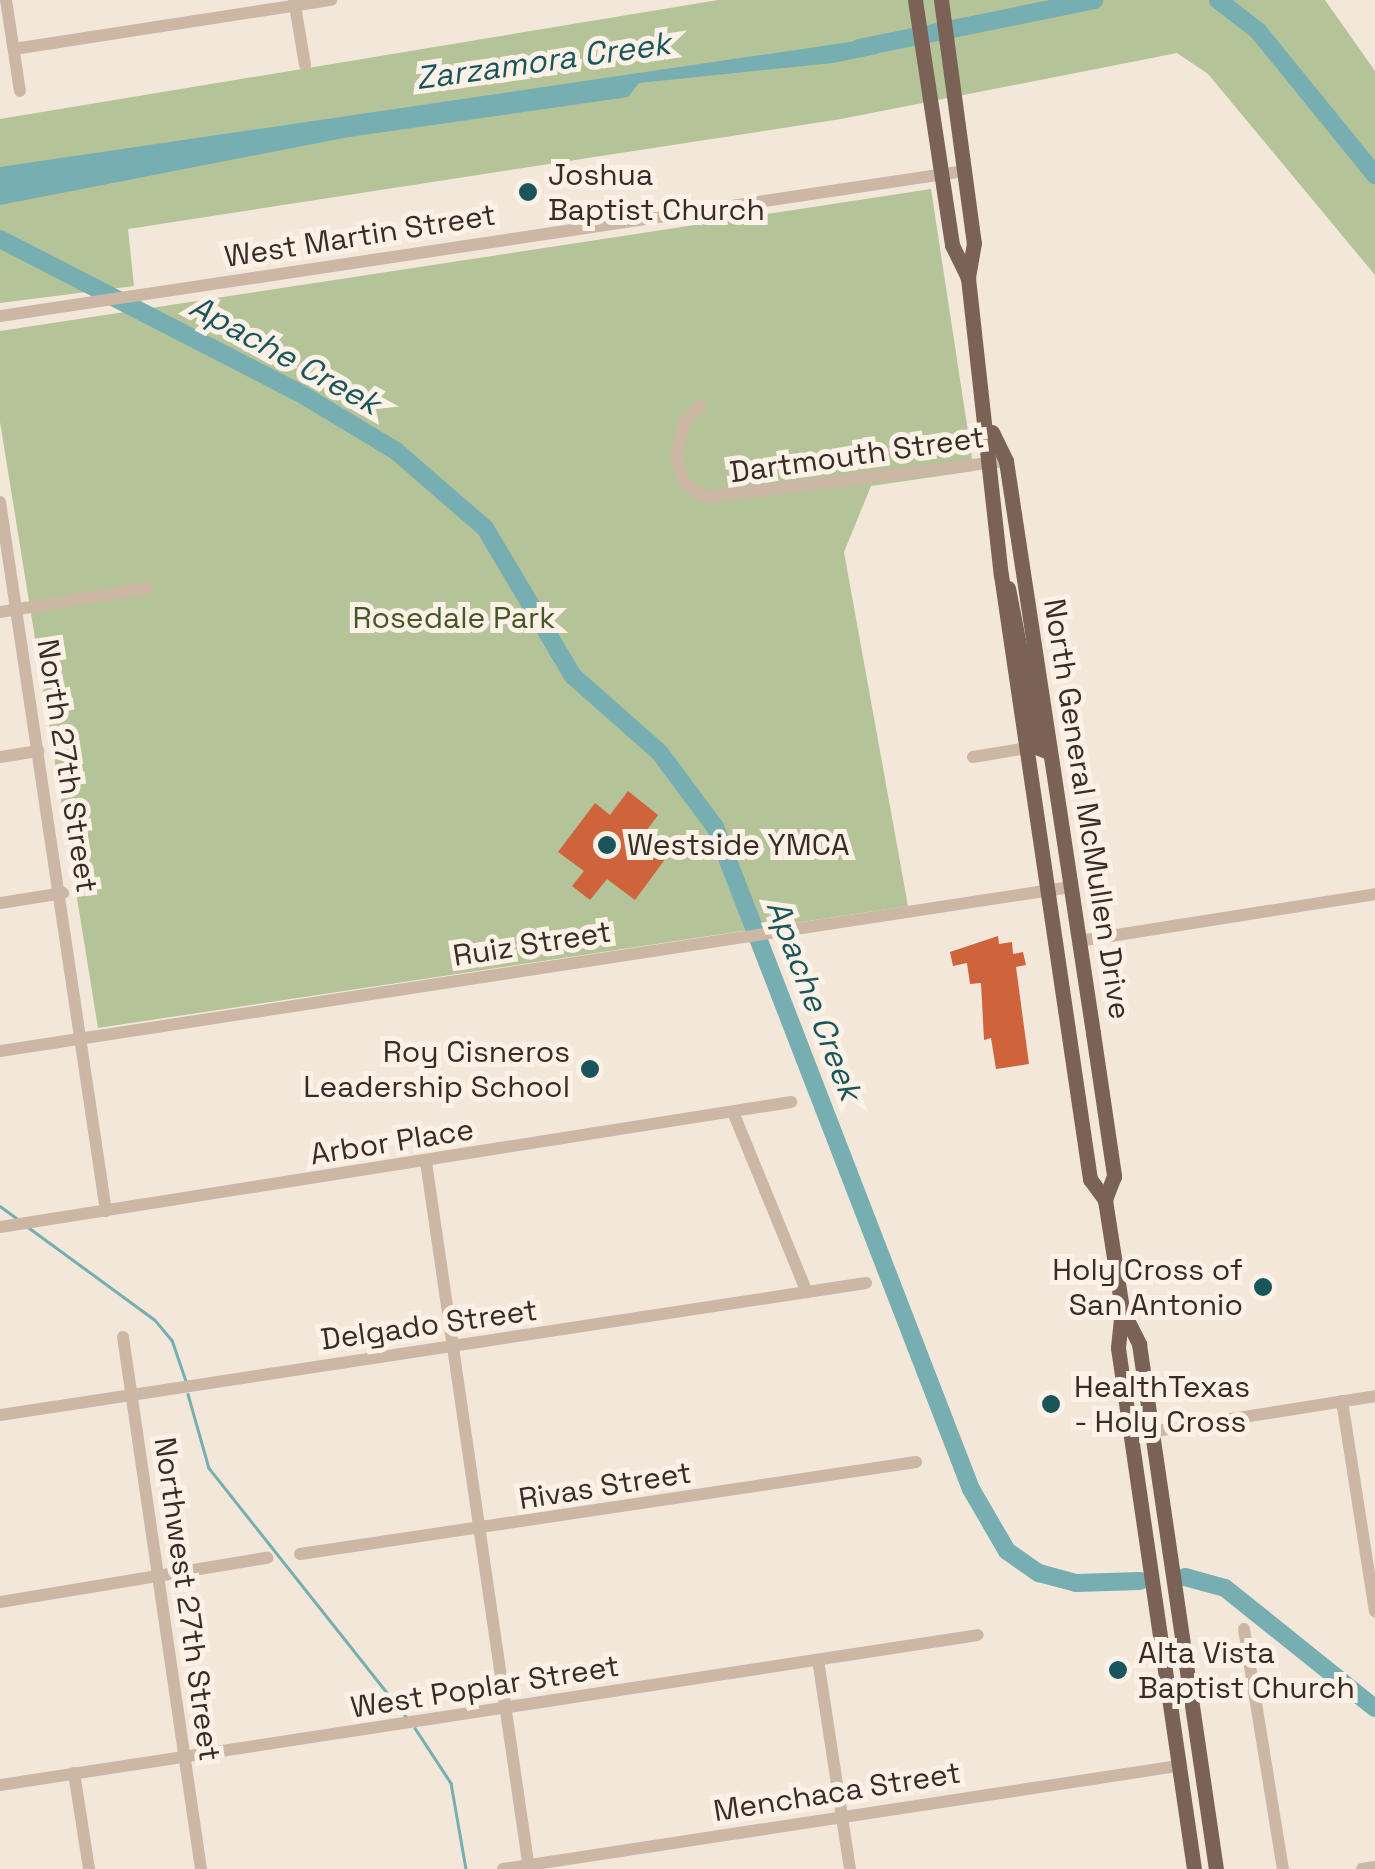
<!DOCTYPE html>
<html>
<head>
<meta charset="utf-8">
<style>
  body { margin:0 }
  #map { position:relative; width:1375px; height:1869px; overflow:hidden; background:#f3e7d9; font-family:"Space Grotesk",sans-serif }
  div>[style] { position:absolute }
  .green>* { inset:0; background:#b4c398 }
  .water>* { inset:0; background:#76aeb2 }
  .stream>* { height:2.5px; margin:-1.25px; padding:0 1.25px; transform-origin:1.25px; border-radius:1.25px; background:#76aeb2 }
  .river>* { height:18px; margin:-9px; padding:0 9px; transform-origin:9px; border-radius:9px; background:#76aeb2 }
  .building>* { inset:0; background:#ce633c }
  .minor>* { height:12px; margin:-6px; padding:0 6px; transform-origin:6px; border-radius:6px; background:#ccb7a4 }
  .major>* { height:15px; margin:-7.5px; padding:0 7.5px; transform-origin:7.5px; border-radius:7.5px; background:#7a6356 }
  .dots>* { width:28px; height:28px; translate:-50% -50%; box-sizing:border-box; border:5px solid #fbf1e6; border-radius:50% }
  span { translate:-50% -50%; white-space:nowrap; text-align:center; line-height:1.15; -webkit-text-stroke:10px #fbf1e6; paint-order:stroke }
  .poi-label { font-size:30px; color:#372c26 }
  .left { translate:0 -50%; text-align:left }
  .right { translate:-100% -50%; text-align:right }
  .street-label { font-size:30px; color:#372c26 }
  .park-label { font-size:30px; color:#455728 }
  .water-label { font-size:32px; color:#19555b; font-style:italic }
</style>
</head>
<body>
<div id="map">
  <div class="green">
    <i style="clip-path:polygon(718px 0,1325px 0,1375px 71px,1375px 275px,1208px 74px,1177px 53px,841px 119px,128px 229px,134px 286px,0 303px,0 119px)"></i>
    <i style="clip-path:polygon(931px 189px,974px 471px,871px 486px,844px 552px,908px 906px,98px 1028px,0 422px,0 331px)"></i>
  </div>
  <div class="water">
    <i style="clip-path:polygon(877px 38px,877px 54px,833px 63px,639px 83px,628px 97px,349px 137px,0 205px,0 167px)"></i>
  </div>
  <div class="stream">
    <i style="left:0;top:1206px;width:22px;rotate:36deg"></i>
    <i style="left:28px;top:1227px;width:157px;rotate:36.2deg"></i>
    <i style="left:155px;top:1320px;width:26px;rotate:50deg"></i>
    <i style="left:172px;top:1340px;width:43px;rotate:71.1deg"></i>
    <i style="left:188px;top:1394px;width:77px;rotate:74.2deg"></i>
    <i style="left:209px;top:1468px;width:319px;rotate:51.6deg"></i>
    <i style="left:415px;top:1728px;width:66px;rotate:56.8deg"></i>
    <i style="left:451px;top:1783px;width:87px;rotate:80.1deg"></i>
  </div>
  <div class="river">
    <i style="left:1218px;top:0;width:51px;rotate:37.8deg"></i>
    <i style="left:1258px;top:31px;width:186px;rotate:50.9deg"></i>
    <i style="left:859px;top:48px;width:240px;rotate:-11.5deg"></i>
    <i style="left:0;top:239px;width:335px;rotate:27.2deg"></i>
    <i style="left:298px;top:392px;width:114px;rotate:31deg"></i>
    <i style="left:396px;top:451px;width:118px;rotate:40.9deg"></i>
    <i style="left:485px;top:528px;width:172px;rotate:59.3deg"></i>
    <i style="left:573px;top:676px;width:116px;rotate:41.5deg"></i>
    <i style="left:660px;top:753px;width:92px;rotate:53.4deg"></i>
    <i style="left:715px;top:827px;width:710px;rotate:68.86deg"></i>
    <i style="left:971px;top:1489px;width:72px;rotate:59.9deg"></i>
    <i style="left:1007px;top:1551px;width:39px;rotate:35deg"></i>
    <i style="left:1039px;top:1573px;width:38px;rotate:15deg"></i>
    <i style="left:1076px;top:1583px;width:64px;rotate:-1.8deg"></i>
    <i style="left:1185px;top:1577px;width:41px;rotate:15.4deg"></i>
    <i style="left:1225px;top:1588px;width:192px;rotate:38.7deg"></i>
  </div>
  <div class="building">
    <i style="clip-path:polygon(628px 791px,658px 815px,641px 838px,666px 858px,635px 900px,607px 879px,590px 900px,572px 886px,584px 871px,558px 852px,595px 803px,610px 815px)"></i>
    <i style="clip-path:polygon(998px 936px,999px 944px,1012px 942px,1013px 954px,1023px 952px,1026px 965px,1016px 967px,1029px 1064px,996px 1069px,991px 1038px,984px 1040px,981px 983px,970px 984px,967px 963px,953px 966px,950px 952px)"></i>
  </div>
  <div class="minor">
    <i style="left:6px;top:0;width:92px;rotate:81.3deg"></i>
    <i style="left:294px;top:0;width:66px;rotate:80.4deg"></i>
    <i style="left:14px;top:49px;width:321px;rotate:-8.8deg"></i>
    <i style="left:0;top:316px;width:976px;rotate:-8.55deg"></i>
    <i style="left:701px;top:406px;width:21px;rotate:139deg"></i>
    <i style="left:685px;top:420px;width:37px;rotate:104deg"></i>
    <i style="left:676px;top:456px;width:29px;rotate:72deg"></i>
    <i style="left:685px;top:484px;width:26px;rotate:31deg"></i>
    <i style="left:707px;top:497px;width:301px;rotate:-6.9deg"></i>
    <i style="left:0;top:502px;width:717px;rotate:81.5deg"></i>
    <i style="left:0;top:612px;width:149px;rotate:-9.3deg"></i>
    <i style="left:0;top:757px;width:39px;rotate:-9deg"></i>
    <i style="left:973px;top:757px;width:55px;rotate:-9.5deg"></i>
    <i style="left:0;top:903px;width:64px;rotate:-9deg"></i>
    <i style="left:1079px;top:941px;width:300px;rotate:-9deg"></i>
    <i style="left:0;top:1051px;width:1083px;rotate:-8.71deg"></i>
    <i style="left:733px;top:1112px;width:195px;rotate:67.7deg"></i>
    <i style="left:426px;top:1162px;width:714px;rotate:81.71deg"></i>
    <i style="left:0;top:1227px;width:801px;rotate:-8.98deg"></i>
    <i style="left:123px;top:1337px;width:538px;rotate:81.66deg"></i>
    <i style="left:1342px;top:1401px;width:213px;rotate:81.1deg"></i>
    <i style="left:0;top:1415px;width:876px;rotate:-8.67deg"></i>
    <i style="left:1130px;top:1435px;width:248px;rotate:-9deg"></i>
    <i style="left:300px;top:1554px;width:623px;rotate:-8.49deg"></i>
    <i style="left:0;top:1602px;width:271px;rotate:-9.4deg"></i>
    <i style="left:1244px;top:1629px;width:243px;rotate:80.8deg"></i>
    <i style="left:818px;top:1660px;width:211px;rotate:81.3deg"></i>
    <i style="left:74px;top:1773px;width:97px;rotate:81.1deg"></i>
    <i style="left:0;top:1785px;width:989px;rotate:-8.72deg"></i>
    <i style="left:503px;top:1869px;width:683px;rotate:-8.68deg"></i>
    <i style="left:1362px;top:1869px;width:13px;rotate:-9deg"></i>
  </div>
  <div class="major">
    <i style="left:915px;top:0;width:248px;rotate:81.4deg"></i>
    <i style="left:952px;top:245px;width:37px;rotate:64deg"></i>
    <i style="left:941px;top:0;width:245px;rotate:82.3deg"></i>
    <i style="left:974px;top:243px;width:36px;rotate:100deg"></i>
    <i style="left:968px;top:278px;width:299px;rotate:83.7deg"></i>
    <i style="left:1001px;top:575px;width:611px;rotate:81.62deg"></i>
    <i style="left:1090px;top:1179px;width:26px;rotate:54deg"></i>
    <i style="left:1105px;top:1200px;width:110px;rotate:81.1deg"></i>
    <i style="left:1122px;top:1309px;width:39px;rotate:96deg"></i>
    <i style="left:1118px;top:1348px;width:527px;rotate:81.7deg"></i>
    <i style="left:992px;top:432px;width:32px;rotate:64deg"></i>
    <i style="left:1006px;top:461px;width:579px;rotate:81.35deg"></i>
    <i style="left:1093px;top:1033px;width:145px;rotate:81.6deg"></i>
    <i style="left:1114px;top:1176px;width:26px;rotate:111deg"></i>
    <i style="left:1008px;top:588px;width:163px;rotate:79deg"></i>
    <i style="left:1039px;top:748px;width:8px;rotate:23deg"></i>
    <i style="left:1123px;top:1312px;width:36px;rotate:63deg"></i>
    <i style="left:1139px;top:1344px;width:531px;rotate:81.66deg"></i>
  </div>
  <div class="dots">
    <i style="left:528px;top:192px;background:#19555b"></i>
    <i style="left:607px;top:845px;background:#19555b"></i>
    <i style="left:590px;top:1069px;background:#19555b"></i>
    <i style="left:1263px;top:1287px;background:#19555b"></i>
    <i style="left:1051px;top:1404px;background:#19555b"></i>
    <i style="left:1118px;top:1670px;background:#19555b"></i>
  </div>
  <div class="poi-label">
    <span class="left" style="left:548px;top:192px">Joshua<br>Baptist Church</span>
    <span class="left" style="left:627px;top:845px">Westside YMCA</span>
    <span class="right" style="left:570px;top:1069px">Roy Cisneros<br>Leadership School</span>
    <span class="right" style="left:1243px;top:1287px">Holy Cross of<br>San Antonio</span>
    <span class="left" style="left:1074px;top:1404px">HealthTexas<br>- Holy Cross</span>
    <span class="left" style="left:1138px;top:1670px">Alta Vista<br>Baptist Church</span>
  </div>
  <div class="street-label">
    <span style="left:360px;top:236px;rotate:-9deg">West Martin Street</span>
    <span style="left:857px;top:455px;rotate:-8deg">Dartmouth Street</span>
    <span style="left:67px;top:766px;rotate:81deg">North 27th Street</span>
    <span style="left:1087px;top:809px;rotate:81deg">North General McMullen Drive</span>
    <span style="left:532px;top:944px;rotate:-9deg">Ruiz Street</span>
    <span style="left:392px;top:1142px;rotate:-9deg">Arbor Place</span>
    <span style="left:429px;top:1325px;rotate:-8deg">Delgado Street</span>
    <span style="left:605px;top:1486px;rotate:-9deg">Rivas Street</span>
    <span style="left:187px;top:1599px;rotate:82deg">Northwest 27th Street</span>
    <span style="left:485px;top:1687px;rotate:-9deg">West Poplar Street</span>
    <span style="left:837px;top:1792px;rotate:-9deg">Menchaca Street</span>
  </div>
  <div class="park-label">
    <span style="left:454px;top:618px">Rosedale Park</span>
  </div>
  <div class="water-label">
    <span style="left:543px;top:61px;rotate:-8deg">Zarzamora Creek</span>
    <span style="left:285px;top:355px;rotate:29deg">Apache Creek</span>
    <span style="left:814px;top:1000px;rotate:69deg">Apache Creek</span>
  </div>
</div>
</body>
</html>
